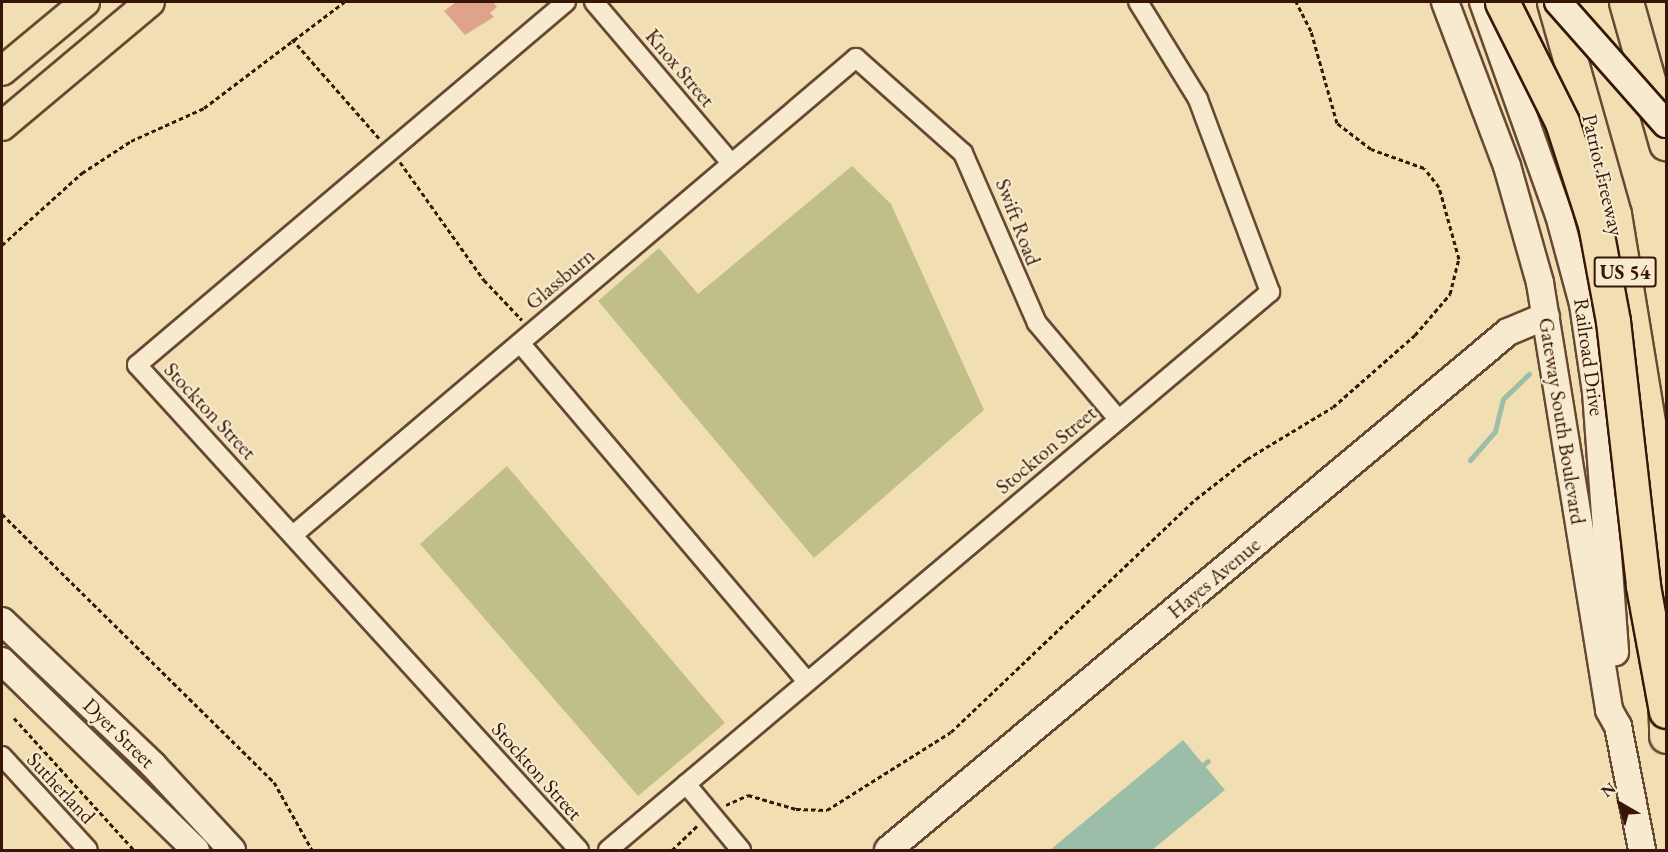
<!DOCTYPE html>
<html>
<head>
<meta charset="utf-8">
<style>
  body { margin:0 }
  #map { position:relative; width:1668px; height:852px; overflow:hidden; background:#f2deb3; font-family:"EB Garamond",serif }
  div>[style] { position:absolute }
  .green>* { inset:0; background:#c1bf88 }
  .water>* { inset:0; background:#9cbda8 }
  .stream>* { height:5px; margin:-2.5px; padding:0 2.5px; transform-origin:2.5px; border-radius:2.5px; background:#9cbda8 }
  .building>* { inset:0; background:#dfa38b }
  .path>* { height:3px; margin-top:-1.5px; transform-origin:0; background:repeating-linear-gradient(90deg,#371608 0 4.5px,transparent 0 7.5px) }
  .roads { filter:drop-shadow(2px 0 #664833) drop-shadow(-2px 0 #664833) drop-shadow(0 2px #664833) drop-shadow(0 -2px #664833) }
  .street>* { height:18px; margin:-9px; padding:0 9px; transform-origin:9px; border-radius:9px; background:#f7eace }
  .secondary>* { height:26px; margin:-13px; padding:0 13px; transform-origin:13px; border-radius:13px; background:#f7eace }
  .primary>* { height:28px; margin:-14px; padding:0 14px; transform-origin:14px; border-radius:14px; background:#f2deb3 }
  .highway>* { height:33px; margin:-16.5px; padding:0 16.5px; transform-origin:16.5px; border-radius:16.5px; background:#f2deb3 }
  .bridges { filter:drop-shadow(2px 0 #371608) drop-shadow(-2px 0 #371608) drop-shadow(0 2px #371608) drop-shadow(0 -2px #371608) }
  .secondary-bridge>* { height:26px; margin:-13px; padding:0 13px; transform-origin:13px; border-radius:13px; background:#f7eace }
  .highway-bridge>* { height:33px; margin:-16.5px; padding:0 16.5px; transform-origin:16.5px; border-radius:16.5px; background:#f2deb3 }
  span { translate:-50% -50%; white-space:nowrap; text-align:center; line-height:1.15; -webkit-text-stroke:4.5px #f7eace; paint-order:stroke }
  .shield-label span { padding:2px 4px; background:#f7eace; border:2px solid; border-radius:4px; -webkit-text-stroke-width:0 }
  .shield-label { font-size:20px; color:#371608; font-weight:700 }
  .street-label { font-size:21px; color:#371608 }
  .frame { position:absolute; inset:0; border:3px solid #371608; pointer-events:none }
  .north { position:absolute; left:1590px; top:774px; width:60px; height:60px; -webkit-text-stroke:4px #f7eace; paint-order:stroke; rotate:321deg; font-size:16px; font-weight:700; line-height:24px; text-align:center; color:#371608 }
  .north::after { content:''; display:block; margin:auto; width:21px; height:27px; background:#371608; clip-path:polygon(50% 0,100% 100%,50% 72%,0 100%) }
</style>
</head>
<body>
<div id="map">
  <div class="green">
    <i style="clip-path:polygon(852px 166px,891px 204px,984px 410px,814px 558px,598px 301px,659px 248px,698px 294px)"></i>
    <i style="clip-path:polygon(507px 466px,725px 723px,638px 796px,420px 544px)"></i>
  </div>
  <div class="water">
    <i style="clip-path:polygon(1183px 740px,1225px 790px,1152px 850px,1050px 850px)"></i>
  </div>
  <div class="stream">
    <i style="left:1470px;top:460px;width:38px;rotate:-49deg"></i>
    <i style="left:1495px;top:431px;width:33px;rotate:-76deg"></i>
    <i style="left:1503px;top:399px;width:36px;rotate:-44deg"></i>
    <i style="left:1203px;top:765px;width:6px;rotate:-39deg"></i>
  </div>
  <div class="building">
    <i style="clip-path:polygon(456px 2px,493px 2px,497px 7px,490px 13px,494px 17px,465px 35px,444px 11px)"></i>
  </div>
  <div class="path">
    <i style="left:292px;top:39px;width:133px;rotate:48.7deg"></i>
    <i style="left:400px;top:162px;width:145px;rotate:54.6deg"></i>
    <i style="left:484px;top:280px;width:55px;rotate:46.5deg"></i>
    <i style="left:2px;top:245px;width:108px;rotate:-42deg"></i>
    <i style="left:82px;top:173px;width:59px;rotate:-33.1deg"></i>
    <i style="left:131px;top:141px;width:80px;rotate:-24.3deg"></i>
    <i style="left:204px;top:108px;width:176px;rotate:-37.1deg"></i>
    <i style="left:2px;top:514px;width:382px;rotate:44.6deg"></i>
    <i style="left:274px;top:782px;width:78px;rotate:60.8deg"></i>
    <i style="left:14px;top:718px;width:178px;rotate:47.7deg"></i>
    <i style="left:726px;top:805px;width:24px;rotate:-24deg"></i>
    <i style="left:748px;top:795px;width:50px;rotate:16.3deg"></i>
    <i style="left:796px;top:809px;width:31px;rotate:2deg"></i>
    <i style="left:827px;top:810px;width:146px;rotate:-32.2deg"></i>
    <i style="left:951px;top:732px;width:338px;rotate:-43.6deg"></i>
    <i style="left:1196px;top:499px;width:65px;rotate:-38.1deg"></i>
    <i style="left:1247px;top:459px;width:100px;rotate:-31.2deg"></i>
    <i style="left:1333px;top:407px;width:109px;rotate:-41.3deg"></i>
    <i style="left:1415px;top:335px;width:54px;rotate:-49.5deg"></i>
    <i style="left:1450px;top:294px;width:36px;rotate:-76deg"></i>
    <i style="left:1459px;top:259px;width:75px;rotate:-105.5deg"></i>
    <i style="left:1439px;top:187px;width:24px;rotate:-128deg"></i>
    <i style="left:1424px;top:168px;width:56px;rotate:-160.3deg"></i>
    <i style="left:1371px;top:149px;width:43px;rotate:-142.6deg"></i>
    <i style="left:1337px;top:123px;width:96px;rotate:-105.8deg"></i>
    <i style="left:1311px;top:31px;width:33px;rotate:-117deg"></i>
    <i style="left:672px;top:850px;width:37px;rotate:-44deg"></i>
  </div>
  <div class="roads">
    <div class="street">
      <i style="left:566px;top:2px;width:562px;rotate:139.76deg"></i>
      <i style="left:137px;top:365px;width:656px;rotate:47.66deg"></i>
      <i style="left:594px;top:2px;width:211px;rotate:49.6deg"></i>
      <i style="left:520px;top:343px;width:443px;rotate:49.7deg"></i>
      <i style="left:293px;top:535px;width:738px;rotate:-40.27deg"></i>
      <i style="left:856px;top:58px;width:143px;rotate:41.6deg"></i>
      <i style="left:963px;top:153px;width:185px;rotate:66.5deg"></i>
      <i style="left:1037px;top:323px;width:126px;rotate:49.8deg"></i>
      <i style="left:2px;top:756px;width:127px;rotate:47.5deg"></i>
      <i style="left:686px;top:784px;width:86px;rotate:50.2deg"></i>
      <i style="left:608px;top:850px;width:866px;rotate:-40.13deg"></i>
      <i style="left:1270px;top:292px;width:206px;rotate:-110.5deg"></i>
      <i style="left:1198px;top:99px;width:114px;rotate:-121.7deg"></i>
    </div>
    <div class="secondary">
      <i style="left:1445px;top:2px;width:175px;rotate:69.3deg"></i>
      <i style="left:1507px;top:166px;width:122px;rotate:74.2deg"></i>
      <i style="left:1540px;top:283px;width:433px;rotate:80.8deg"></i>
      <i style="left:1609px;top:710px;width:18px;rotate:61deg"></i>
      <i style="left:1618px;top:726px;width:126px;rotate:79deg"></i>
      <i style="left:1483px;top:2px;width:226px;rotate:70.4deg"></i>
      <i style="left:1559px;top:215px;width:92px;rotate:74.9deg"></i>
      <i style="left:1583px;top:304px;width:89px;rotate:81.6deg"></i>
      <i style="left:1596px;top:392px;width:261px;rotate:85.8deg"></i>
      <i style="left:2px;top:621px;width:209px;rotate:43.6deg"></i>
      <i style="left:153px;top:765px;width:116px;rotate:47.1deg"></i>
      <i style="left:2px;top:661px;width:271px;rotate:44.3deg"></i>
      <i style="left:888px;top:850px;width:808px;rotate:-39.88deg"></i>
      <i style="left:1508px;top:332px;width:41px;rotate:-22.8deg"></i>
    </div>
    <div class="primary">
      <i style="left:2px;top:71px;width:108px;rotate:-39.7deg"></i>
      <i style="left:2px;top:126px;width:193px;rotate:-40deg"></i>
    </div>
    <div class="highway">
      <i style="left:1554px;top:2px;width:220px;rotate:74.2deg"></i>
      <i style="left:1614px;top:214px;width:320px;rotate:80.7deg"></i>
      <i style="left:1626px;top:2px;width:147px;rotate:74.2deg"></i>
      <i style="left:1661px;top:507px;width:229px;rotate:88.7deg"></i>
    </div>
  </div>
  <div class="bridges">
    <div class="secondary-bridge">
      <i style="left:1558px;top:2px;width:163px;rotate:48.5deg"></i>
    </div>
    <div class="highway-bridge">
      <i style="left:1502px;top:2px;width:134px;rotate:63.4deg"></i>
      <i style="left:1562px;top:122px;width:107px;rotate:72.1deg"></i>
      <i style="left:1595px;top:224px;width:99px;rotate:79.5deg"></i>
      <i style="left:1613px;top:321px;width:267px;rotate:83.5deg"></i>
      <i style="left:1643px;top:586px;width:127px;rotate:79.6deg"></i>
    </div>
  </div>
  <div class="shield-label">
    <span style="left:1625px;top:272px">US 54</span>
  </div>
  <div class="street-label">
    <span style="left:680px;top:68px;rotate:50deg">Knox Street</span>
    <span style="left:1603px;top:175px;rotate:77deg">Patriot Freeway</span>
    <span style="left:1018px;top:222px;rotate:69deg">Swift Road</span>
    <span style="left:560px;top:279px;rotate:-40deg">Glassburn</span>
    <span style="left:1589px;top:357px;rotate:82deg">Railroad Drive</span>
    <span style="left:210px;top:411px;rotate:47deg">Stockton Street</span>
    <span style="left:1562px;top:421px;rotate:81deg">Gateway South Boulevard</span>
    <span style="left:1046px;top:450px;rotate:-40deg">Stockton Street</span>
    <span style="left:1214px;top:578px;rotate:-40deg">Hayes Avenue</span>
    <span style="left:119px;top:733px;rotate:44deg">Dyer Street</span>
    <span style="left:537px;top:771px;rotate:48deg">Stockton Street</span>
    <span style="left:61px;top:788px;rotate:47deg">Sutherland</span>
  </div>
  <div class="frame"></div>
  <div class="north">N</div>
</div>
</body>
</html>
